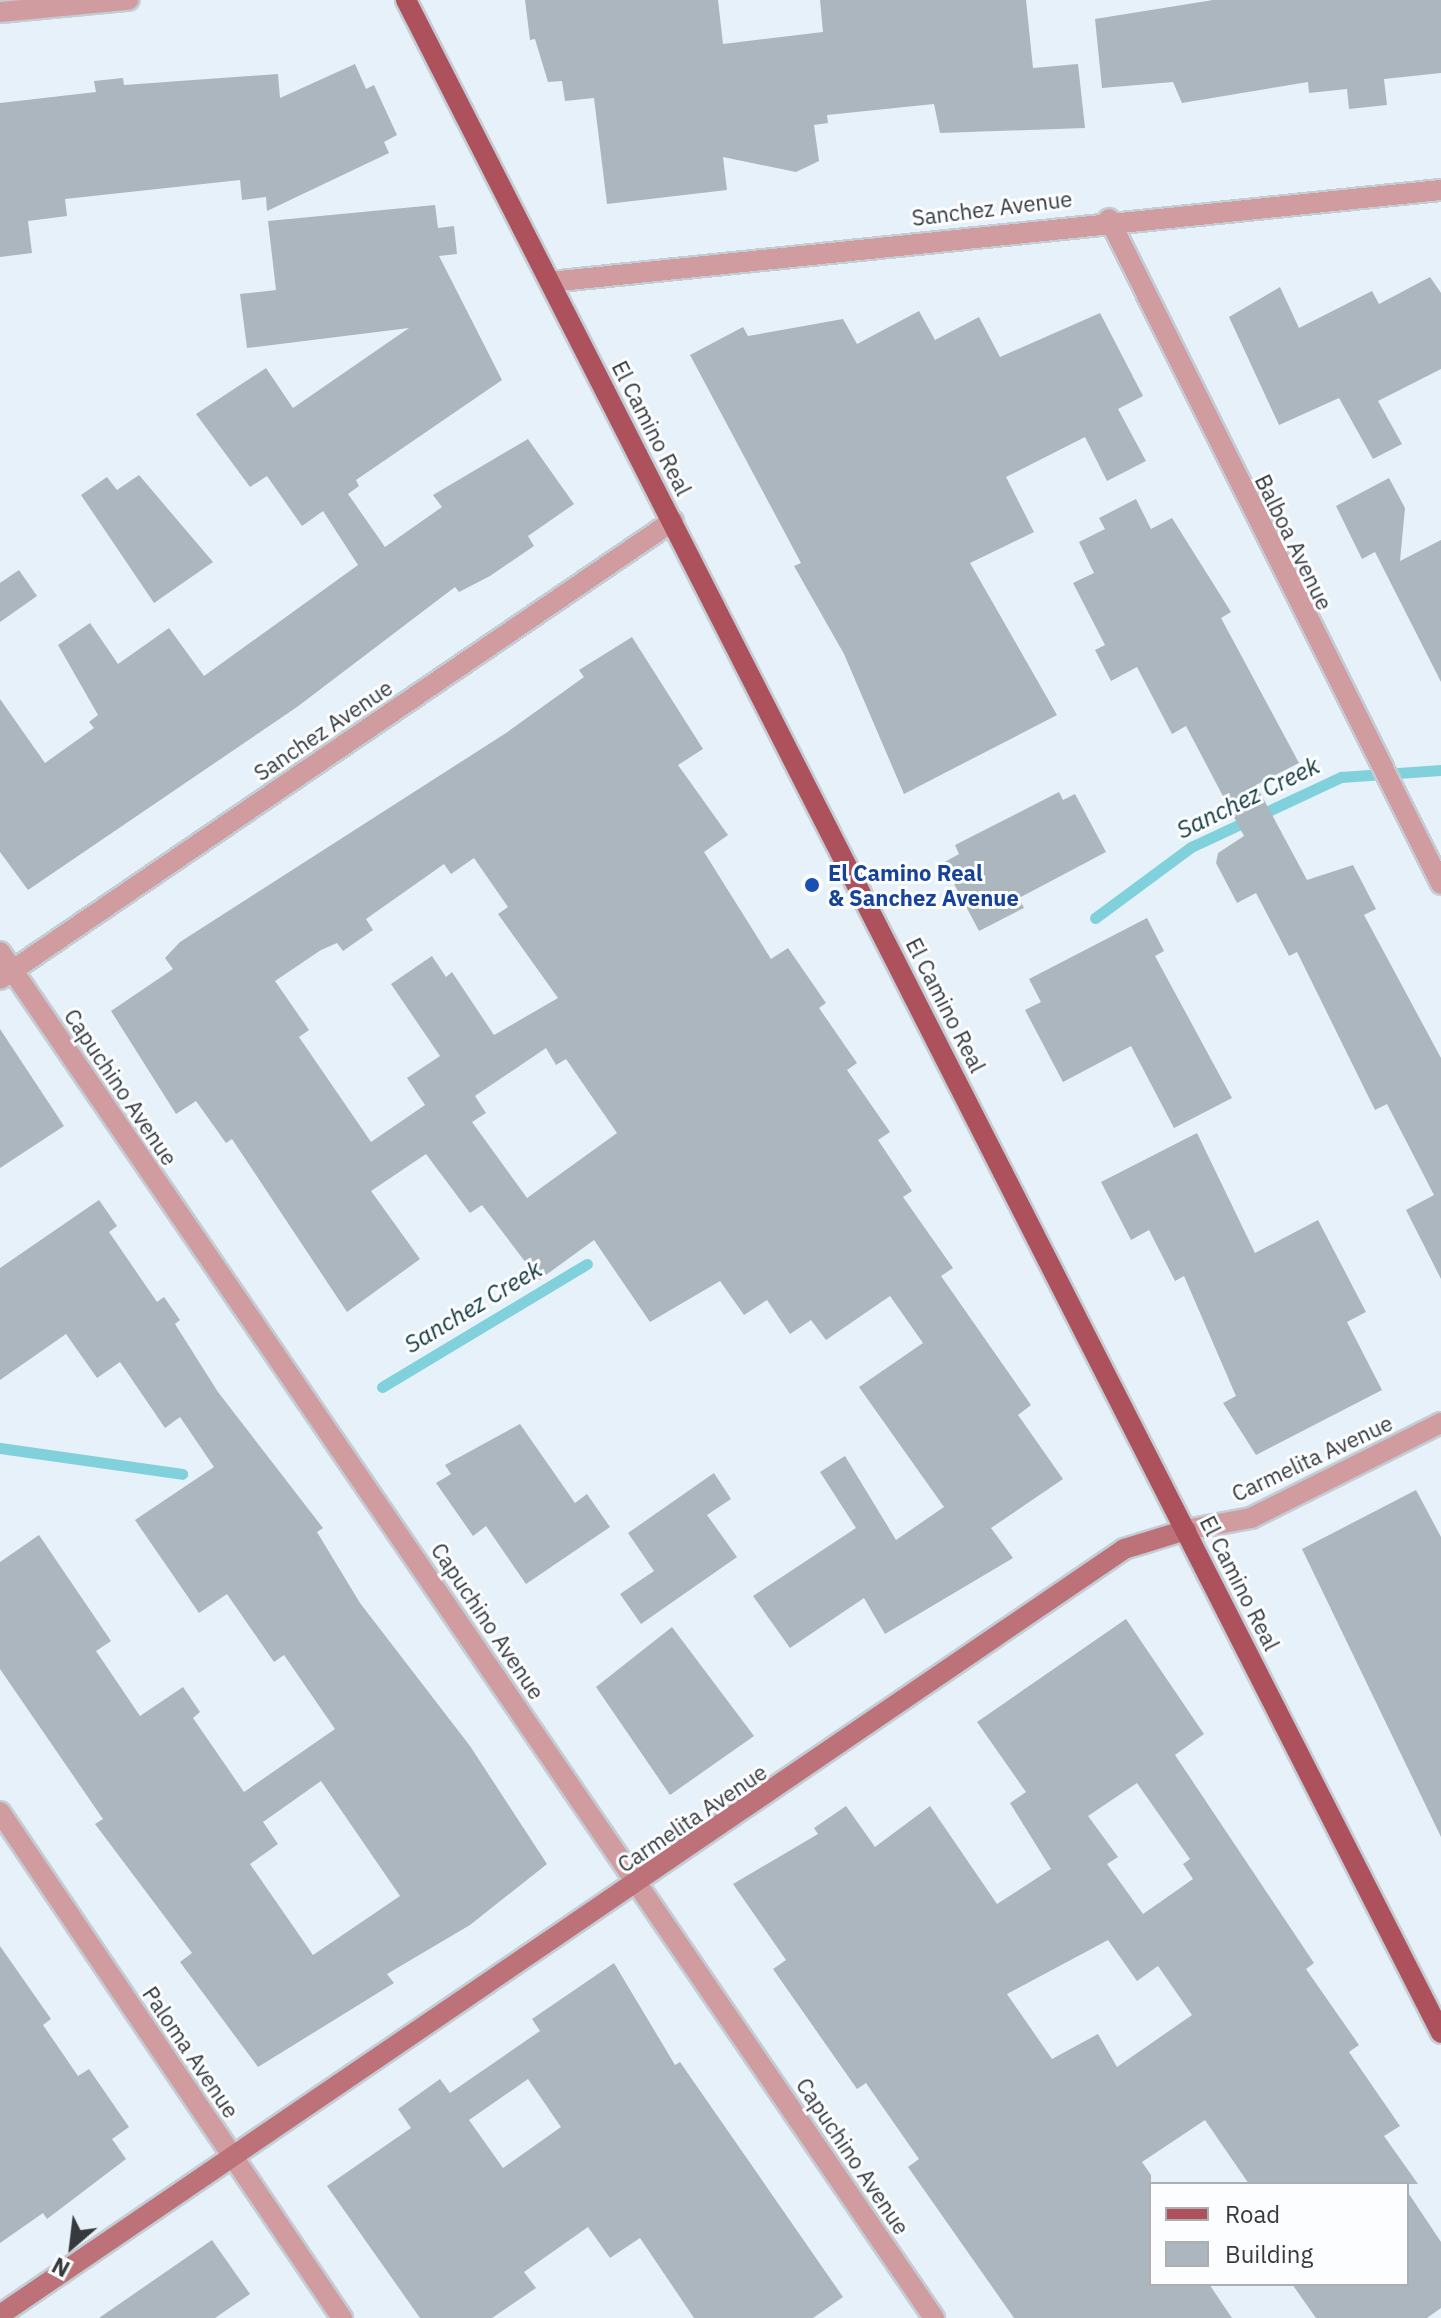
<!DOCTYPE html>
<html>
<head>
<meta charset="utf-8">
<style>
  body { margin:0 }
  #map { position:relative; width:1441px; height:2318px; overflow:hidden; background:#e7f1fa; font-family:"IBM Plex Sans",sans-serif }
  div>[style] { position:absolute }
  .stream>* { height:11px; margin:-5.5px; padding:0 5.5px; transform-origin:5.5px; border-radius:5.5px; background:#80d1db }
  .building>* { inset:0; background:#acb6be }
  .roads { filter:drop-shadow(2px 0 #c4ccd4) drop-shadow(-2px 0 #c4ccd4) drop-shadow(0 2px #c4ccd4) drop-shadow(0 -2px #c4ccd4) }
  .street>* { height:20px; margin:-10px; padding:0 10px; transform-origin:10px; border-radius:10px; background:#d09c9f }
  .secondary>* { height:20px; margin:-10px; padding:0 10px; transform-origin:10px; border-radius:10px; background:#bd7178 }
  .primary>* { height:20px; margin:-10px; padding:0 10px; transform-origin:10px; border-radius:10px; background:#ad525c }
  .dots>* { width:22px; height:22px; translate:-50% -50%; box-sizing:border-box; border:4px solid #fbfdff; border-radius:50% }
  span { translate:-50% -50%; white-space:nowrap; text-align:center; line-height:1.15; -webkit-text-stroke:6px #fbfdff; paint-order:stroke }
  .street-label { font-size:22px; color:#363a3d }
  .transit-label { font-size:22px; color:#164399; font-weight:700 }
  .left { translate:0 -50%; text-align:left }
  .water-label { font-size:24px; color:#143b40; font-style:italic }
  .legend { position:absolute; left:1149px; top:2182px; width:260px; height:104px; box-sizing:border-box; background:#fbfdff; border:2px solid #acafb1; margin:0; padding:10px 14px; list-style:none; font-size:24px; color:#363a3d }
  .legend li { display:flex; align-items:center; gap:16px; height:40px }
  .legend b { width:40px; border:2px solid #acafb1 }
  .north { position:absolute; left:32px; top:2206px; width:80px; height:80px; -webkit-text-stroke:6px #fbfdff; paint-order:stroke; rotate:208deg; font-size:22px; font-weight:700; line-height:32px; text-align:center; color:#363a3d }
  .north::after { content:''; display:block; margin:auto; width:28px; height:36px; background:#363a3d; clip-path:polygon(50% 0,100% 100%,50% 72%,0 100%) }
</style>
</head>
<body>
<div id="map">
  <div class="stream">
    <i style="left:1095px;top:918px;width:119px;rotate:-36.5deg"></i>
    <i style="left:1191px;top:847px;width:166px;rotate:-25deg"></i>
    <i style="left:1341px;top:777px;width:100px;rotate:-4deg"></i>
    <i style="left:382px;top:1387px;width:239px;rotate:-31deg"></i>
    <i style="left:0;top:1448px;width:184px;rotate:8.1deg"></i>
  </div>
  <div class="building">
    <i style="clip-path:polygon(525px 0,718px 0,723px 44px,823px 32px,820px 0,1026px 0,1033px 68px,1078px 64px,1085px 128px,940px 133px,934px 104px,827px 115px,828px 123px,814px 125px,819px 161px,796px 172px,723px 157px,727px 190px,607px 204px,594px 98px,565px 101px,562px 81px,548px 82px,535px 39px,530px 40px)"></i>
    <i style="clip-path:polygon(1213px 0,1441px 0,1441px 73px,1384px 79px,1387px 105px,1349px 109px,1347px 89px,1309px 93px,1308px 82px,1182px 103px,1173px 82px,1102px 88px,1095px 19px)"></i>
    <i style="clip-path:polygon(355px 64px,366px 89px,374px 85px,397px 135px,384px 142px,389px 153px,267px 211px,266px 197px,242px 200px,240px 180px,65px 199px,67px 216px,28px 221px,32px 253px,0 257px,0 103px,96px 92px,94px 81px,123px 78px,124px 85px,278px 74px,280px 98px)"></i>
    <i style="clip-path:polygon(435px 205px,438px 228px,454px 226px,457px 254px,439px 256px,502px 380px,356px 480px,359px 486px,348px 494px,385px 547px,442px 507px,433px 495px,528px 439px,574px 504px,528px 536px,534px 546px,490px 576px,459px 592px,455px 587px,297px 707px,28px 890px,0 852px,0 699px,45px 763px,94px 728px,89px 722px,98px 715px,58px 645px,90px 623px,118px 664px,169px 628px,204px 676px,358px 565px,323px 511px,302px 526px,267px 476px,250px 487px,196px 414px,266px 368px,293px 408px,409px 328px,247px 348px,240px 294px,276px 290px,268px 221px)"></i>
    <i style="clip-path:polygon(1430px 277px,1441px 293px,1441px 369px,1378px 401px,1402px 444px,1373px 459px,1339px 398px,1279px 425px,1229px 317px,1280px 287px,1299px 328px,1372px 291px,1379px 304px)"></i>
    <i style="clip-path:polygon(919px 311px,935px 340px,979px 317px,1000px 357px,1100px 313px,1143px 396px,1118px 409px,1146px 461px,1107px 481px,1085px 437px,1006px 477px,1034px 532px,970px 563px,1057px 715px,904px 794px,844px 654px,794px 566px,801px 563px,690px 355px,743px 327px,748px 336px,843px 319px,857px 344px)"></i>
    <i style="clip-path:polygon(139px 475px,213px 562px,154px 603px,81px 495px,107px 477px,117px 490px)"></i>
    <i style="clip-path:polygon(1389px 478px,1405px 508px,1400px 561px,1441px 540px,1441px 682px,1375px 552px,1362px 559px,1336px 506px)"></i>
    <i style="clip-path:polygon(1136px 499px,1151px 529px,1172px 518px,1231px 612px,1221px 618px,1299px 763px,1256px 785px,1307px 880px,1353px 865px,1376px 909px,1364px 915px,1441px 1058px,1441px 1279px,1406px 1210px,1434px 1195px,1387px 1104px,1375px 1110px,1297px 952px,1289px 956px,1256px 893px,1237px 903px,1216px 863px,1218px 853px,1244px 836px,1186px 726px,1172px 734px,1137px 667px,1111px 681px,1095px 650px,1105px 645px,1073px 583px,1094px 573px,1079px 542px,1105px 529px,1099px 518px)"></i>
    <i style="clip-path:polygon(19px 570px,37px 596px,0 622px,0 583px)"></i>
    <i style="clip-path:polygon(evenodd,632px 637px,703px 749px,678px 765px,728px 835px,704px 852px,771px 959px,788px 948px,826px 1003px,819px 1008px,857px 1063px,847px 1070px,890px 1132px,878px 1140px,912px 1191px,903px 1197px,953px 1268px,941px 1276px,1031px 1405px,1018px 1415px,1063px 1479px,991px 1528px,1013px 1558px,885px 1634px,864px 1598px,790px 1648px,753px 1596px,856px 1528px,820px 1472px,845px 1456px,896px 1540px,944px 1507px,859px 1387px,923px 1343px,890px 1296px,826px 1340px,811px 1320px,790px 1334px,767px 1300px,744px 1315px,720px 1281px,650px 1322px,594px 1240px,539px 1280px,482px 1205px,470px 1213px,426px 1154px,371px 1191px,420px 1259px,347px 1312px,232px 1139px,226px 1143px,196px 1101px,176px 1114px,111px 1011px,173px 969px,165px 958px,180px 942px,506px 733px,584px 677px,579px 670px,632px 637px,474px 858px,508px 907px,498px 914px,558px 998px,494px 1035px,452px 972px,446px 977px,432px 956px,391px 984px,440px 1056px,407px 1078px,425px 1105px,371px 1142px,299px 1037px,309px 1030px,275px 981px,321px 950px,337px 943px,343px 951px,373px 930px,366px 919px,444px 864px,451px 874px,474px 858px,632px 637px,546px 1048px,556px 1065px,566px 1059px,617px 1133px,527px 1198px,472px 1122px,486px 1113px,475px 1096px,546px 1048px)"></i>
    <i style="clip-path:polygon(1059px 792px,1063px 800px,1075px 794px,1106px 852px,1019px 898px,1024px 908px,979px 931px,943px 863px,959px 854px,955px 845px)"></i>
    <i style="clip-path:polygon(1147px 918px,1164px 951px,1155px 956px,1232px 1098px,1174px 1128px,1131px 1046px,1063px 1082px,1025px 1010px,1041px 1002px,1029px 979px)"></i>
    <i style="clip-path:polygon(0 1029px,64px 1126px,0 1168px)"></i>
    <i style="clip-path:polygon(1197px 1133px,1255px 1253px,1318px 1220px,1366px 1312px,1347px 1322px,1382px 1390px,1256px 1455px,1223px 1403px,1236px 1396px,1184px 1276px,1175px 1281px,1149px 1230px,1131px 1240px,1101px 1182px)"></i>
    <i style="clip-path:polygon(evenodd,99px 1200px,117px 1226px,109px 1232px,157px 1302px,164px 1297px,180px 1320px,175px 1324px,218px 1392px,323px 1528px,317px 1532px,360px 1603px,470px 1746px,547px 1864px,470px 1925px,387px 1974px,394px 1983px,258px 2067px,180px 1962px,192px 1953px,95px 1824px,103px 1819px,0 1669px,0 1562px,39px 1535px,111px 1641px,96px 1651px,140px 1716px,183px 1687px,200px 1712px,193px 1718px,244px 1792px,335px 1729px,284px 1655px,274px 1662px,227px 1594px,199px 1613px,135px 1520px,214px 1467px,180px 1417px,165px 1428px,120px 1362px,97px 1378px,66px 1334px,0 1380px,0 1268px,99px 1200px,321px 1781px,400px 1896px,313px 1955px,250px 1864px,278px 1844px,263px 1822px,321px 1781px)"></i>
    <i style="clip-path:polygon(520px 1424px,575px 1503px,587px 1494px,610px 1527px,526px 1584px,486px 1526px,473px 1536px,436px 1483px,451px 1474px,445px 1465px)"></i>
    <i style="clip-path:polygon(714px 1473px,731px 1499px,707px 1515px,737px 1557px,641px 1624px,620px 1594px,654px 1571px,628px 1533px)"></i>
    <i style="clip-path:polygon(1416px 1490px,1441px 1537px,1441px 1837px,1302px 1549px)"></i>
    <i style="clip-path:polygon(evenodd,1126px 1619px,1204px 1734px,1175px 1755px,1314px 1963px,1306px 1969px,1359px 2045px,1349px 2052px,1400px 2126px,1384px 2136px,1418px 2184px,1249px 2184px,1205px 2120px,1142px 2162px,1151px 2175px,1151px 2284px,1209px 2284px,1232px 2318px,1014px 2318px,908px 2167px,919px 2159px,866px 2083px,857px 2089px,773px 1969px,786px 1960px,733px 1884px,818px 1834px,814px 1828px,846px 1806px,875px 1847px,930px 1806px,997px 1904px,1051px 1869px,1010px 1803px,1026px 1792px,977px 1722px,1126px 1619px,1137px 1783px,1190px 1859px,1183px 1864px,1193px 1879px,1143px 1914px,1107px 1864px,1118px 1857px,1088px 1816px,1137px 1783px,1126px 1619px,1108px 1940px,1137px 1981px,1158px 1966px,1192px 2015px,1117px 2067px,1098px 2034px,1052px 2059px,1007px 1994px,1108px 1940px)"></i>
    <i style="clip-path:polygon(672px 1627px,754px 1736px,670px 1795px,596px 1687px)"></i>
    <i style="clip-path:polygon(0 1946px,51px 2019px,43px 2025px,78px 2076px,89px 2069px,129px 2127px,112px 2139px,126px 2159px,47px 2219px,43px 2213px,0 2243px)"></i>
    <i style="clip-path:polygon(evenodd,614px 1963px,675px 2065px,680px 2062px,843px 2297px,813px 2318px,694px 2318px,640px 2238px,610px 2258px,588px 2227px,524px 2272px,536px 2288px,492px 2318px,420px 2318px,327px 2186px,411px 2128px,398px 2109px,440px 2079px,450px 2093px,540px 2031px,532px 2019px,614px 1963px,528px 2079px,561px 2127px,503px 2168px,469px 2120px,528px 2079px)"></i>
    <i style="clip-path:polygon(1407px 2191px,1441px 2242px,1441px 2308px,1427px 2318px,1316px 2318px,1292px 2284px,1407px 2284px)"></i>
    <i style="clip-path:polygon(212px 2240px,250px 2294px,215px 2318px,99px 2318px)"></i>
  </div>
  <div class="roads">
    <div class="street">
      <i style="left:0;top:12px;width:129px;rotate:-5.4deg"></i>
      <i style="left:1109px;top:219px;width:743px;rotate:63.47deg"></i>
      <i style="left:550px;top:282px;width:896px;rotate:-5.9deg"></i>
      <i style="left:0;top:952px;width:1655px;rotate:55.64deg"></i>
      <i style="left:0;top:979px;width:814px;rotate:-34.24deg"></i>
      <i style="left:1186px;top:1530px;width:66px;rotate:-10.5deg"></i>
      <i style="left:1251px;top:1518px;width:212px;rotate:-26.6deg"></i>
      <i style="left:0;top:1812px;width:611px;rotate:55.95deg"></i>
    </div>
    <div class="secondary">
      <i style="left:0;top:2315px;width:1360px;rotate:-34.27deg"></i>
      <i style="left:1124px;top:1549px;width:65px;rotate:-17deg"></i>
    </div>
    <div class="primary">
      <i style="left:406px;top:0;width:2281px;rotate:63.02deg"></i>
    </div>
  </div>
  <div class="dots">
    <i style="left:812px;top:885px;background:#1a4fb4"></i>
  </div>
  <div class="street-label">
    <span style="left:992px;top:208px;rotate:-7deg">Sanchez Avenue</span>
    <span style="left:652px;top:428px;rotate:63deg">El Camino Real</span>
    <span style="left:1294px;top:542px;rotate:64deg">Balboa Avenue</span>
    <span style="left:323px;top:730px;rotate:-34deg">Sanchez Avenue</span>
    <span style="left:946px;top:1005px;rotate:63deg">El Camino Real</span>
    <span style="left:121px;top:1087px;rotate:56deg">Capuchino Avenue</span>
    <span style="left:1312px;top:1458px;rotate:-25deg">Carmelita Avenue</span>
    <span style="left:1240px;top:1583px;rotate:63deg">El Camino Real</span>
    <span style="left:488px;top:1621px;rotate:56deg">Capuchino Avenue</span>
    <span style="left:692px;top:1818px;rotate:-34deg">Carmelita Avenue</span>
    <span style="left:191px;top:2052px;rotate:56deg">Paloma Avenue</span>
    <span style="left:853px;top:2156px;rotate:56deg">Capuchino Avenue</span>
  </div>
  <div class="transit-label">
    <span class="left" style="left:828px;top:885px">El Camino Real<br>&amp; Sanchez Avenue</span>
  </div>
  <div class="water-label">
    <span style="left:1248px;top:798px;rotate:-26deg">Sanchez Creek</span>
    <span style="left:473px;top:1307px;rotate:-31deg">Sanchez Creek</span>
  </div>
  <ul class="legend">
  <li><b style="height:10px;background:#ad525c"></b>Road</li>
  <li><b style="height:22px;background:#acb6be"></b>Building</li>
  </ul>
  <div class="north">N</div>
</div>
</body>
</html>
